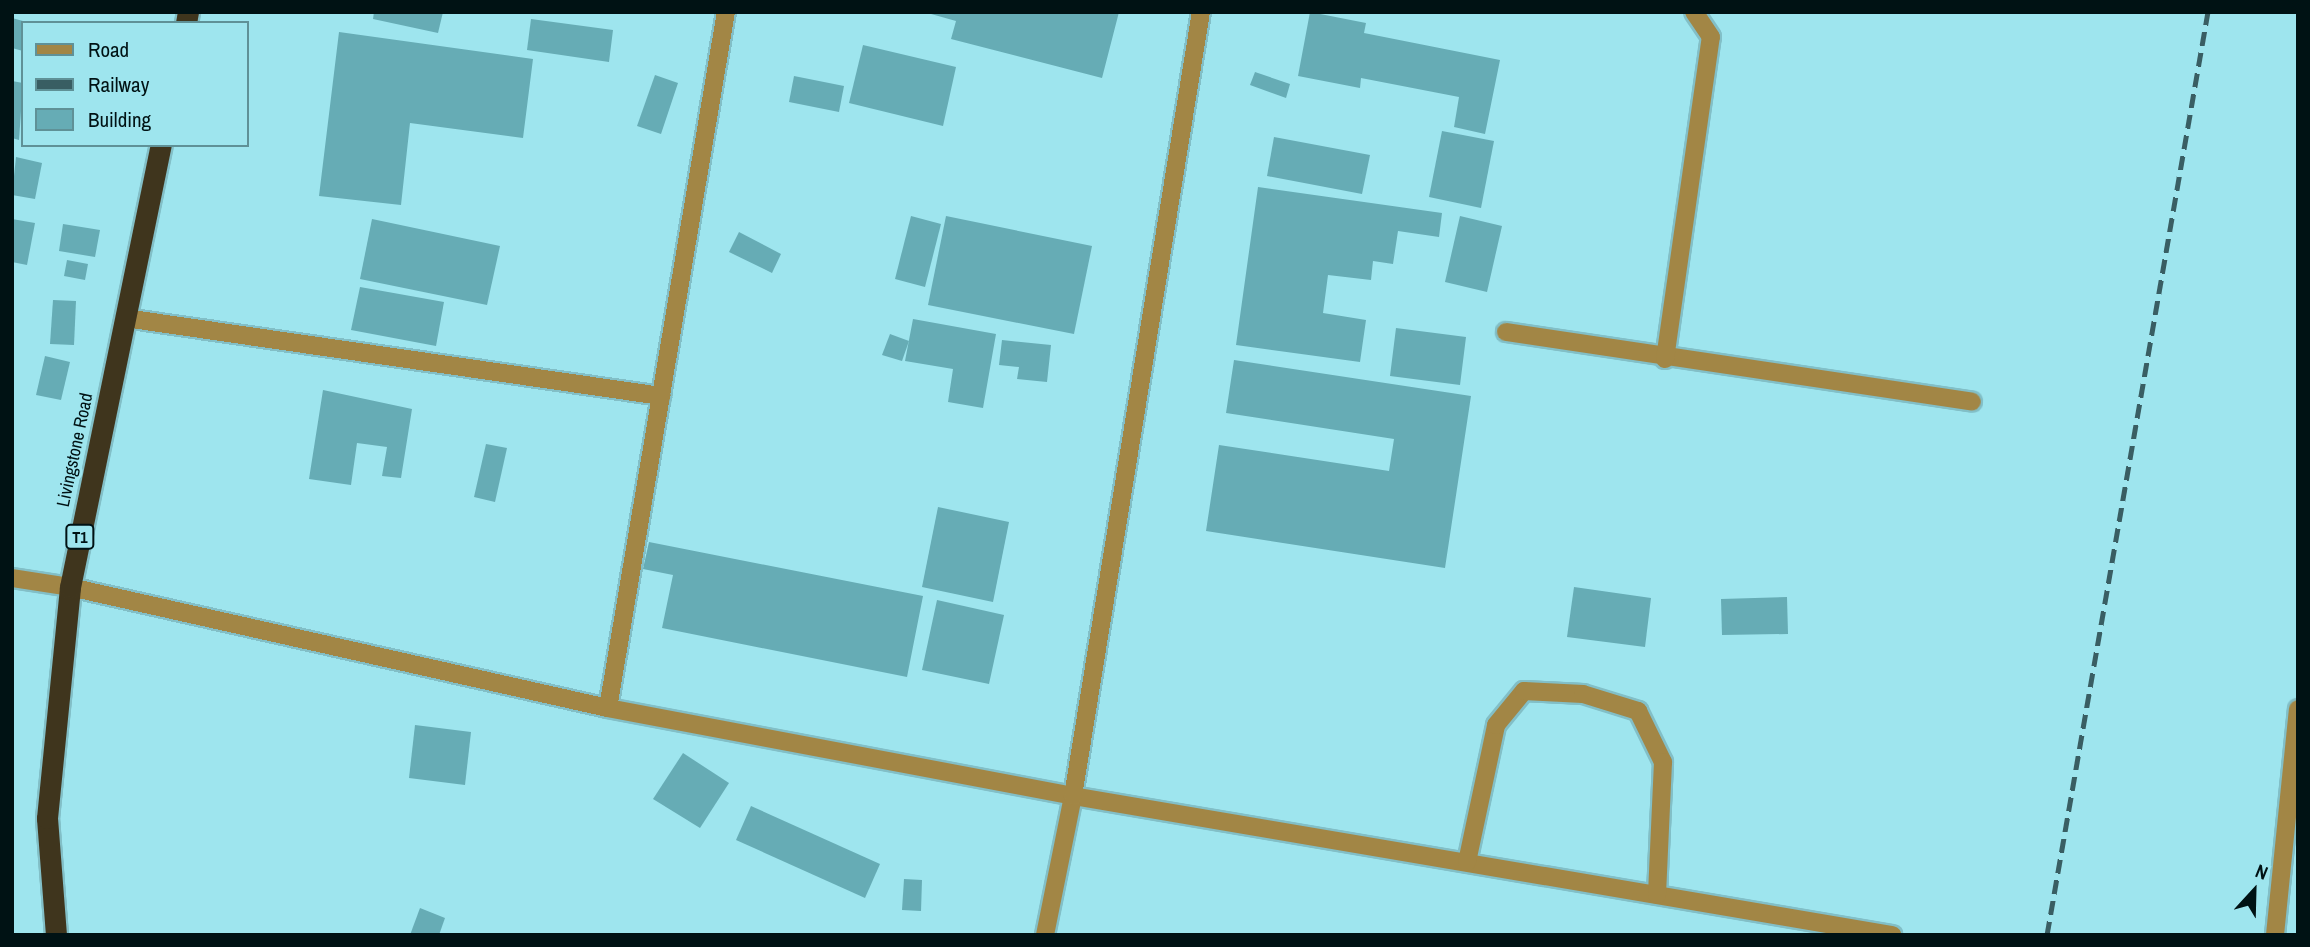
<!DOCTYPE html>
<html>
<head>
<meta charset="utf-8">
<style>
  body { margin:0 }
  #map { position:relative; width:2310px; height:947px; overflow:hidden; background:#9ee5ee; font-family:"Archivo Narrow",sans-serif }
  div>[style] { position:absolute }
  .building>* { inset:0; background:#66acb5 }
  .roads { filter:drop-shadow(2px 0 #82bfc7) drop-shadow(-2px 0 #82bfc7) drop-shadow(0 2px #82bfc7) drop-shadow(0 -2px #82bfc7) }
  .minor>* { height:18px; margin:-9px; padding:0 9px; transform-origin:9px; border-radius:9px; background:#a28645 }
  .highway>* { height:21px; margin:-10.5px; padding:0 10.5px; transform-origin:10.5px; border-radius:10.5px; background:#3f351d }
  .rail>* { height:5px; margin-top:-2.5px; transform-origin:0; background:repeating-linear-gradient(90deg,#395e63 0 14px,transparent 0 21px) }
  span { translate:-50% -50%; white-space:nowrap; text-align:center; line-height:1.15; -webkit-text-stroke:6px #9ee5ee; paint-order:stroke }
  .shield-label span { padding:2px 5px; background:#9ee5ee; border:2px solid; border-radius:5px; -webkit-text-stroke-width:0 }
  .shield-label { font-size:16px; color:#001214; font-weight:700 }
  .street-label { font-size:18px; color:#001214 }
  .frame { position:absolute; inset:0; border:14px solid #001214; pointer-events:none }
  .legend { position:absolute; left:21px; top:21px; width:228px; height:126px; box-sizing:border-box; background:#9ee5ee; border:2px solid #5f9197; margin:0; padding:9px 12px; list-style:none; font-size:21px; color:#001214 }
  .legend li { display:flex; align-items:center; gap:14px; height:35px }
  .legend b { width:35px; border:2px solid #5f9197 }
  .north { position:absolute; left:2219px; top:856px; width:70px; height:70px; -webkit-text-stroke:5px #9ee5ee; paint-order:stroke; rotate:22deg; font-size:19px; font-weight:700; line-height:28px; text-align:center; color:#001214 }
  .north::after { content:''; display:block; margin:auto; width:24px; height:32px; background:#001214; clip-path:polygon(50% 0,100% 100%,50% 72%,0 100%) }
</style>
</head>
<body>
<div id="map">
  <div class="building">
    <i style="clip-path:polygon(374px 12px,443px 12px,438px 33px,373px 19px)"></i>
    <i style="clip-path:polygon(924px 12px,1119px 12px,1102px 78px,951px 39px,956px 21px)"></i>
    <i style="clip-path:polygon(1310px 12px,1366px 23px,1364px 33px,1500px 60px,1485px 134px,1454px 127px,1459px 97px,1361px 78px,1360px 88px,1298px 76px)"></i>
    <i style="clip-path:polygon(12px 18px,23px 21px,23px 51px,12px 48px)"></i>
    <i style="clip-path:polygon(531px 19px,613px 30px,609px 62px,527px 50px)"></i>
    <i style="clip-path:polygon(339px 32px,533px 59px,523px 138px,410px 123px,401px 205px,319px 196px)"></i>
    <i style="clip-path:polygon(863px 45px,956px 67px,943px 126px,849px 103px)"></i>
    <i style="clip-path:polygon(1255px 72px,1290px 84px,1286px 98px,1250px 85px)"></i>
    <i style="clip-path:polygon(655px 75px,678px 83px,661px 134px,637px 126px)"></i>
    <i style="clip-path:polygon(794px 76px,844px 86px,839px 112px,789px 102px)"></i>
    <i style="clip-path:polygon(12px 81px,23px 83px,19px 140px,12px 138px)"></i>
    <i style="clip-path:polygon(1442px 131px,1494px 141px,1481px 208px,1429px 197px)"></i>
    <i style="clip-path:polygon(1274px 137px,1370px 155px,1362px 194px,1267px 176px)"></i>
    <i style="clip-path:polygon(16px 157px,42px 163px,35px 199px,12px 195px)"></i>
    <i style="clip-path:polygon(1258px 187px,1442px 213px,1439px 237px,1398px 231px,1393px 264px,1373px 261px,1371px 280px,1328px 275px,1323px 313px,1366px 320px,1360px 362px,1236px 345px)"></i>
    <i style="clip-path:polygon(911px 216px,941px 224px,925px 287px,895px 279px)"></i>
    <i style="clip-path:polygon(946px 216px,1092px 246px,1074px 334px,928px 305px)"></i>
    <i style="clip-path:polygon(1460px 216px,1502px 226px,1487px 292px,1445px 282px)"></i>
    <i style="clip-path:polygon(12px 219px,35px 223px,27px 265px,12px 262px)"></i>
    <i style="clip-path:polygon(372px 219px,500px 246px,487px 305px,360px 279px)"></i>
    <i style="clip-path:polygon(63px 224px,100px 230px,95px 257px,59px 251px)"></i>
    <i style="clip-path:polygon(739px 232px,781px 254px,772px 273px,729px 252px)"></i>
    <i style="clip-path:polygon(67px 260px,88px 264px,85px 280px,64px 276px)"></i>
    <i style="clip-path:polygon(360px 287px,444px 302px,436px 346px,351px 330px)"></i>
    <i style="clip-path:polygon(53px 300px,76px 301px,74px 345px,50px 344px)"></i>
    <i style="clip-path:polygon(913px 319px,996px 334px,983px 408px,948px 402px,953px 369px,905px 361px)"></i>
    <i style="clip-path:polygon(1396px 328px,1466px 337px,1460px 385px,1390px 376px)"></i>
    <i style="clip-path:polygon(890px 334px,909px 341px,902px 361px,882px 355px)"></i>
    <i style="clip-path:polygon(1002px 340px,1051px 345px,1047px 382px,1017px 379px,1019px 367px,999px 365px)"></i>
    <i style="clip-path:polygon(45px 356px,70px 362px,61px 400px,36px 395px)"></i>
    <i style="clip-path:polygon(1234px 360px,1471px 396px,1445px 568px,1206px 531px,1219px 445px,1389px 471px,1394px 439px,1226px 413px)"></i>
    <i style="clip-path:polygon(323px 390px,412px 409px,401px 478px,382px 476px,387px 447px,357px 443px,351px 485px,309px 479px)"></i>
    <i style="clip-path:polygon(486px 444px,507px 448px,495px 502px,474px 497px)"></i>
    <i style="clip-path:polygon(938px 507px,1009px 522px,993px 602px,922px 587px)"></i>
    <i style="clip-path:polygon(649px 542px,923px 596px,907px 677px,662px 628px,673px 575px,643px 569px)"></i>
    <i style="clip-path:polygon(1574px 587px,1651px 598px,1645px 647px,1567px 637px)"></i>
    <i style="clip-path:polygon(1787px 597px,1788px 634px,1722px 635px,1721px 599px)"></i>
    <i style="clip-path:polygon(937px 600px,1004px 615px,989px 684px,922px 670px)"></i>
    <i style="clip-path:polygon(415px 725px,471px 732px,465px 785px,409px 778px)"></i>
    <i style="clip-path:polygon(683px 753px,729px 783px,700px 828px,653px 799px)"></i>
    <i style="clip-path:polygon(751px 806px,880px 864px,865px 898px,736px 840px)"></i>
    <i style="clip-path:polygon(904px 879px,922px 880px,921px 911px,902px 910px)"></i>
    <i style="clip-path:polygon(420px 908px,445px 918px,439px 935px,410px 935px)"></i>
  </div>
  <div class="roads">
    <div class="minor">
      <i style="left:125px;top:318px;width:542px;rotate:8.28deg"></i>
      <i style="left:1506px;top:332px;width:471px;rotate:8.5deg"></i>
      <i style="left:1665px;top:359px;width:325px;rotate:-81.9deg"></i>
      <i style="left:1711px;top:37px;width:30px;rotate:-124deg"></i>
      <i style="left:12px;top:578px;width:59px;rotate:8.8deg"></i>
      <i style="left:70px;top:587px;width:551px;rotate:12.68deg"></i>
      <i style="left:608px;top:708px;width:473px;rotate:10.7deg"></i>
      <i style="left:1073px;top:796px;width:831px;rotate:9.63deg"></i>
      <i style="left:608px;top:708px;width:706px;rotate:-80.38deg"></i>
      <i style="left:1467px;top:862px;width:140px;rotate:-78deg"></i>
      <i style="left:1496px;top:725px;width:44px;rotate:-50.5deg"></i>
      <i style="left:1524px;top:691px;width:59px;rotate:2.9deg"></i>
      <i style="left:1583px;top:694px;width:58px;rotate:17.2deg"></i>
      <i style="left:1638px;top:711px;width:57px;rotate:63.9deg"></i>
      <i style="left:1663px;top:762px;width:133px;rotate:92.6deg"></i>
      <i style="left:1045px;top:935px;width:142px;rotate:-78.6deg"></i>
      <i style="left:1073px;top:796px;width:794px;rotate:-80.73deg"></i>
      <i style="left:2275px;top:935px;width:227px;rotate:-84.2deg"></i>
    </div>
    <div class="highway">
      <i style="left:186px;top:23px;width:11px;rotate:-80deg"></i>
      <i style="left:56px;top:935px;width:117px;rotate:-94.4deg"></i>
      <i style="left:47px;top:818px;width:232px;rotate:-84.3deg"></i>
      <i style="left:70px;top:587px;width:451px;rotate:-78.4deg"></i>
    </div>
  </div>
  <div class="rail">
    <i style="left:2047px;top:935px;width:937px;rotate:-80.11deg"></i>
  </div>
  <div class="shield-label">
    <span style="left:80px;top:537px">T1</span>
  </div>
  <div class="street-label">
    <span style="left:75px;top:450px;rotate:-78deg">Livingstone Road</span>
  </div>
  <div class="frame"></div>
  <ul class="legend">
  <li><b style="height:9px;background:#a28645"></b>Road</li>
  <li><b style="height:9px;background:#395e63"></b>Railway</li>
  <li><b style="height:19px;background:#66acb5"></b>Building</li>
  </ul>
  <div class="north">N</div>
</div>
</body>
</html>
